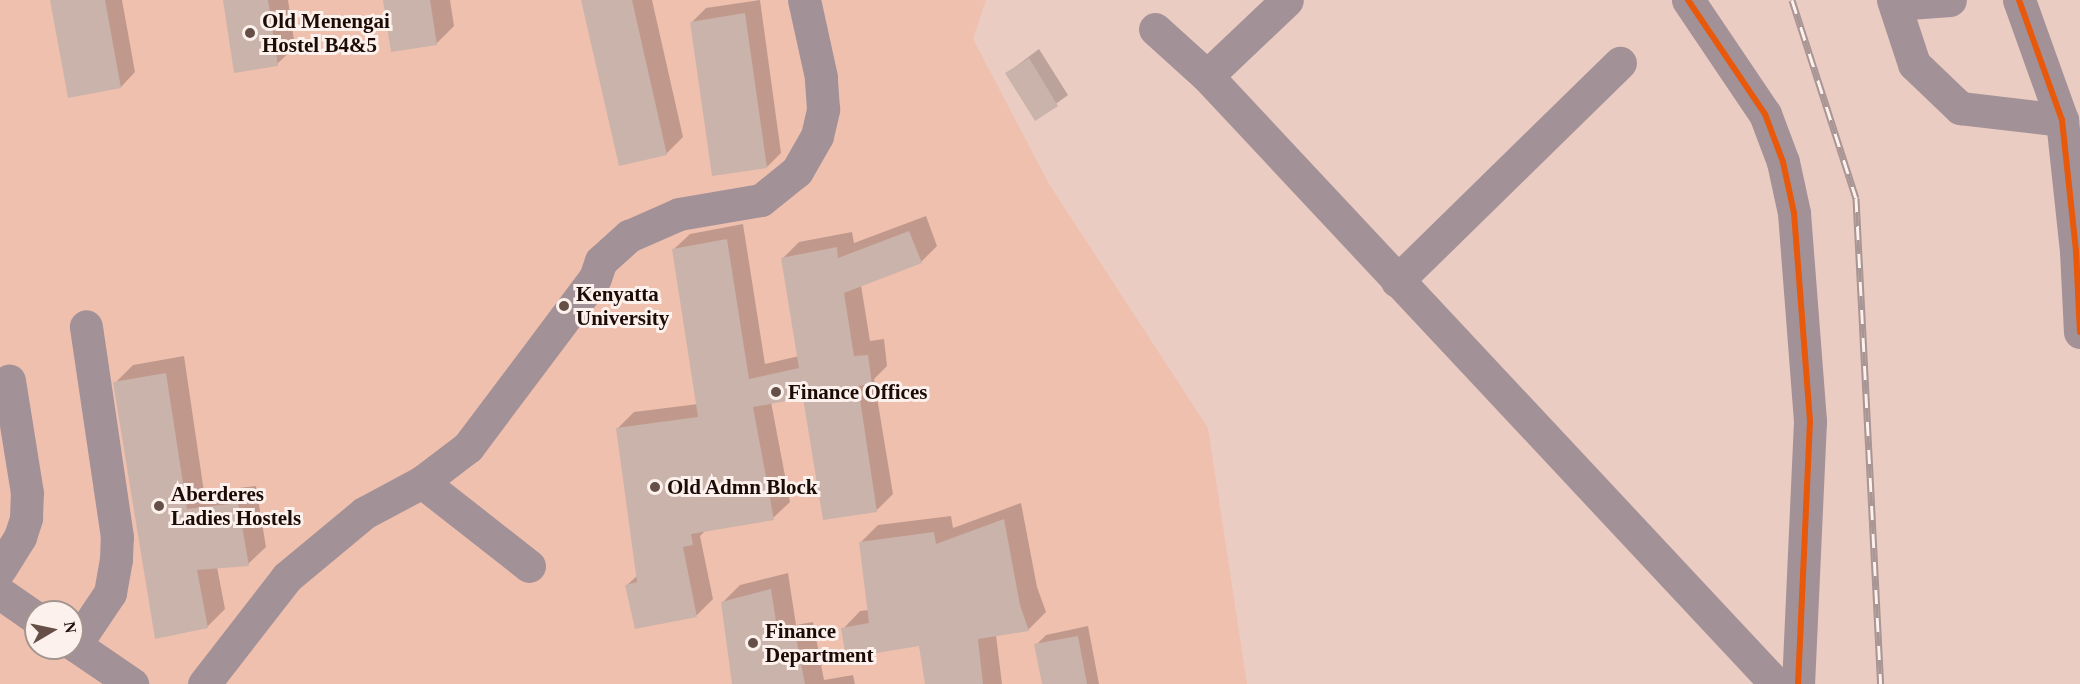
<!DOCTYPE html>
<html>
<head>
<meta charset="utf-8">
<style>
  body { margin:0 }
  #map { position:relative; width:2080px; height:684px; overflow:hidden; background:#eaccc2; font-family:"Times New Roman",serif }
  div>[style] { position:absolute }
  .built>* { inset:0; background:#f0c0af }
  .shadow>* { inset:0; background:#0003 }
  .building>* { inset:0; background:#cab3aa }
  .minor>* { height:33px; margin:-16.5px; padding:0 16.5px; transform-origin:16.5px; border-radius:16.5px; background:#a39198 }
  .rail>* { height:7px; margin-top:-3.5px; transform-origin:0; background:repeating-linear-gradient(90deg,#fcf1ec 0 14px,#a89594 0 28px); box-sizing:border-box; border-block:2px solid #a89594 }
  .cycleway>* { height:6px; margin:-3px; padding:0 3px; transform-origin:3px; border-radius:3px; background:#e8590c }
  .dots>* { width:16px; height:16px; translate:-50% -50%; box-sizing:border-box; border:3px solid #fcf1ec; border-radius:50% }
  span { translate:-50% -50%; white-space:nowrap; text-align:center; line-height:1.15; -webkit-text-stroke:6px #fcf1ec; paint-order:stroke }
  .poi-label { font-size:21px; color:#1d0b05; font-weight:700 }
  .left { translate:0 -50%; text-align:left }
  .north { position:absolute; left:24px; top:600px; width:60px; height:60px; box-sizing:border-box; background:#fcf1ec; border:2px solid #a39590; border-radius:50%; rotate:81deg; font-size:16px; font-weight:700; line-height:24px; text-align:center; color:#1d0b05 }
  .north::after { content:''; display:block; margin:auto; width:21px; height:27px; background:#654f47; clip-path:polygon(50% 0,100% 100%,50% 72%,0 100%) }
</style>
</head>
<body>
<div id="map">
  <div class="built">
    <i style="clip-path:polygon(evenodd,0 0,986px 0,973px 39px,1049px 184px,1208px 428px,1247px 684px,0 684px,0 0,36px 612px,72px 612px,72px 648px,36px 648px,36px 612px)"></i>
  </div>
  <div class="shadow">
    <i style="clip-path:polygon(51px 0,122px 0,135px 72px,121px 87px)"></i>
    <i style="clip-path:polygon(225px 0,288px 0,295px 47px,277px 64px)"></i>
    <i style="clip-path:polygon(384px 0,450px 0,454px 26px,436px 44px)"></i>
    <i style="clip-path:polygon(582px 0,652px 0,683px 137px,666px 154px)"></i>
    <i style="clip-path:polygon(760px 0,781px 153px,767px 167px,692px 22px,706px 8px)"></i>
    <i style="clip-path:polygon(1039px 49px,1068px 95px,1035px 119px,1007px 73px)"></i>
    <i style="clip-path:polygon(926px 216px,937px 246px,921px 262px,861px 285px,870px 341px,884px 339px,887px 366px,874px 379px,893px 494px,877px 510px,804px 396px,771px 402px,790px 502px,773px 518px,706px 530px,700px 536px,713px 599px,697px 615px,636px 628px,627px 585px,638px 575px,618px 428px,634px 412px,698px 404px,673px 250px,690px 234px,743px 224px,765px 364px,799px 356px,783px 258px,799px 242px,852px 232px,854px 243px)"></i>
    <i style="clip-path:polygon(184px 356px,204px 492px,256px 486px,266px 547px,248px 564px,217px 567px,225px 609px,207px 627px,115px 383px,133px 365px)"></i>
    <i style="clip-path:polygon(1021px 503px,1037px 587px,1046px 612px,1028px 630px,996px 635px,1002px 684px,927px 684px,920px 645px,843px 629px,860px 611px,869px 610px,860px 543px,878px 525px,951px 516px,953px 528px)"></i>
    <i style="clip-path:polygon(788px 573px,796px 625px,813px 622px,824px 680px,853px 675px,855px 684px,733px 684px,723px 602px,740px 585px)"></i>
    <i style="clip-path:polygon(1088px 626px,1099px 684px,1044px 684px,1036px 645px,1046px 635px)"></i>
  </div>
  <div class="building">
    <i style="clip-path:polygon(50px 0,105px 0,121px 88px,68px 98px)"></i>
    <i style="clip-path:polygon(223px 0,268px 0,278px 66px,234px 73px)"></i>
    <i style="clip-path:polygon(383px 0,430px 0,437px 45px,391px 52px)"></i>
    <i style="clip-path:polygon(581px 0,632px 0,667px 155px,619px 166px)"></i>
    <i style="clip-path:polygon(745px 13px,767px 168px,712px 176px,690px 22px)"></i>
    <i style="clip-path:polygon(1029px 58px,1058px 106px,1035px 121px,1005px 73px)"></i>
    <i style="clip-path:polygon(909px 231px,922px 263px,844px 293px,854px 356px,868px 355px,872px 384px,858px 386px,877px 512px,823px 520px,803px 398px,753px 407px,774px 520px,691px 534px,693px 545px,683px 547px,697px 617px,635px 629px,625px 585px,637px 582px,616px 428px,698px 417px,672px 249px,727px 239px,749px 379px,799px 368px,781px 258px,837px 247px,838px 258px)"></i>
    <i style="clip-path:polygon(166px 373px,187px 509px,238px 503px,249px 566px,197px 570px,208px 628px,155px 639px,113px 382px)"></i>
    <i style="clip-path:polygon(1004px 519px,1020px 605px,1029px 631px,978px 639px,983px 684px,925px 684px,919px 646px,846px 658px,841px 628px,869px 623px,859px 542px,934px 532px,936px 544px)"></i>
    <i style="clip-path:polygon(771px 589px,779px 641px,796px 638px,805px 684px,732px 684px,721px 602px)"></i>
    <i style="clip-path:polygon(1078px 636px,1087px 684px,1042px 684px,1034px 644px)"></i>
  </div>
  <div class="minor">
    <i style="left:1688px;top:0;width:138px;rotate:56deg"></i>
    <i style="left:1765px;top:114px;width:51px;rotate:69.4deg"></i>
    <i style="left:1783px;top:162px;width:52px;rotate:77.8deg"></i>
    <i style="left:1794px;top:213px;width:209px;rotate:85.6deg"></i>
    <i style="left:1810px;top:421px;width:263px;rotate:92.6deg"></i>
    <i style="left:1893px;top:0;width:67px;rotate:71.8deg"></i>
    <i style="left:1914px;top:64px;width:64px;rotate:43.7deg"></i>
    <i style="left:1960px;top:108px;width:103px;rotate:6.7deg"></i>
    <i style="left:2019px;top:0;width:127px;rotate:70.3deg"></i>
    <i style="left:2062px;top:120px;width:132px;rotate:83.9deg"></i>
    <i style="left:2076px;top:251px;width:81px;rotate:87.2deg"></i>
    <i style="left:1895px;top:4px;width:55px;rotate:-4.2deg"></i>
    <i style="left:1155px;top:29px;width:70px;rotate:42.1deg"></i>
    <i style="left:1207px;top:76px;width:833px;rotate:46.9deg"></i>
    <i style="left:1207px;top:76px;width:110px;rotate:-43.5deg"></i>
    <i style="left:1397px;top:281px;width:312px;rotate:-44.4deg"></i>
    <i style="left:422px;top:482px;width:136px;rotate:38.1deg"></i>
    <i style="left:0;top:569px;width:38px;rotate:-58deg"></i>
    <i style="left:20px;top:537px;width:20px;rotate:-72deg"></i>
    <i style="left:26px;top:518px;width:25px;rotate:-88deg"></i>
    <i style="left:27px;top:493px;width:114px;rotate:-99.1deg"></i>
    <i style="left:0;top:593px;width:44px;rotate:34.8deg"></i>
    <i style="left:72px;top:643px;width:73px;rotate:34.3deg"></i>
    <i style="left:75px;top:645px;width:63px;rotate:-56.1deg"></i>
    <i style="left:110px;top:593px;width:34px;rotate:-80deg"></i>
    <i style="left:116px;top:560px;width:23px;rotate:-88deg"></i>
    <i style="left:117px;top:537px;width:213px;rotate:-98.4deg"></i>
    <i style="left:204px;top:684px;width:135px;rotate:-52.2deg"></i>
    <i style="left:287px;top:577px;width:100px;rotate:-39.7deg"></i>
    <i style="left:364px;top:513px;width:66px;rotate:-28.1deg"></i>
    <i style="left:422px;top:482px;width:58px;rotate:-37.3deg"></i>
    <i style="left:468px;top:447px;width:211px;rotate:-53.1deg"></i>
    <i style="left:595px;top:278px;width:18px;rotate:-71deg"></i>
    <i style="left:601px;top:261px;width:38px;rotate:-42deg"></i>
    <i style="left:629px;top:236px;width:55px;rotate:-23.7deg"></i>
    <i style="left:679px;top:214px;width:83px;rotate:-9.7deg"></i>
    <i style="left:761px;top:200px;width:46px;rotate:-38.9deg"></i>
    <i style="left:797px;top:171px;width:40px;rotate:-60.3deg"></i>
    <i style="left:817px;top:136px;width:28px;rotate:-77deg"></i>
    <i style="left:823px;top:109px;width:32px;rotate:-94deg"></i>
    <i style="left:821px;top:77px;width:79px;rotate:-102.4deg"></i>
  </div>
  <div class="rail">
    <i style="left:1792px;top:0;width:208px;rotate:72.1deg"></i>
    <i style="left:1856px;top:198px;width:487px;rotate:87.1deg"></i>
  </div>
  <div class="cycleway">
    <i style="left:1688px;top:0;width:138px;rotate:56deg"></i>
    <i style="left:1765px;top:114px;width:51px;rotate:69.4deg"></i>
    <i style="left:1783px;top:162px;width:52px;rotate:77.8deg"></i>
    <i style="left:1794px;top:213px;width:209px;rotate:85.6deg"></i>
    <i style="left:1810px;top:421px;width:263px;rotate:92.6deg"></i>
    <i style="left:2019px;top:0;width:127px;rotate:70.3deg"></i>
    <i style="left:2062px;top:120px;width:132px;rotate:83.9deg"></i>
    <i style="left:2076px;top:251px;width:81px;rotate:87.2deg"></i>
  </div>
  <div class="dots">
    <i style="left:250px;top:33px;background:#654f47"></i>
    <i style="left:564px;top:306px;background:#654f47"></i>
    <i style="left:776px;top:392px;background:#654f47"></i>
    <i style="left:655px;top:487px;background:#654f47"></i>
    <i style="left:159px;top:506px;background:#654f47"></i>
    <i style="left:753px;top:643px;background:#654f47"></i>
  </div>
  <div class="poi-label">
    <span class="left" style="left:262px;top:33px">Old Menengai<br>Hostel B4&amp;5</span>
    <span class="left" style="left:576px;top:306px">Kenyatta<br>University</span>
    <span class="left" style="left:788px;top:392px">Finance Offices</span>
    <span class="left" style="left:667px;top:487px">Old Admn Block</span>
    <span class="left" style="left:171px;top:506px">Aberderes<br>Ladies Hostels</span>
    <span class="left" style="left:765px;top:643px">Finance<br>Department</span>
  </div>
  <div class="north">N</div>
</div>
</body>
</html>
